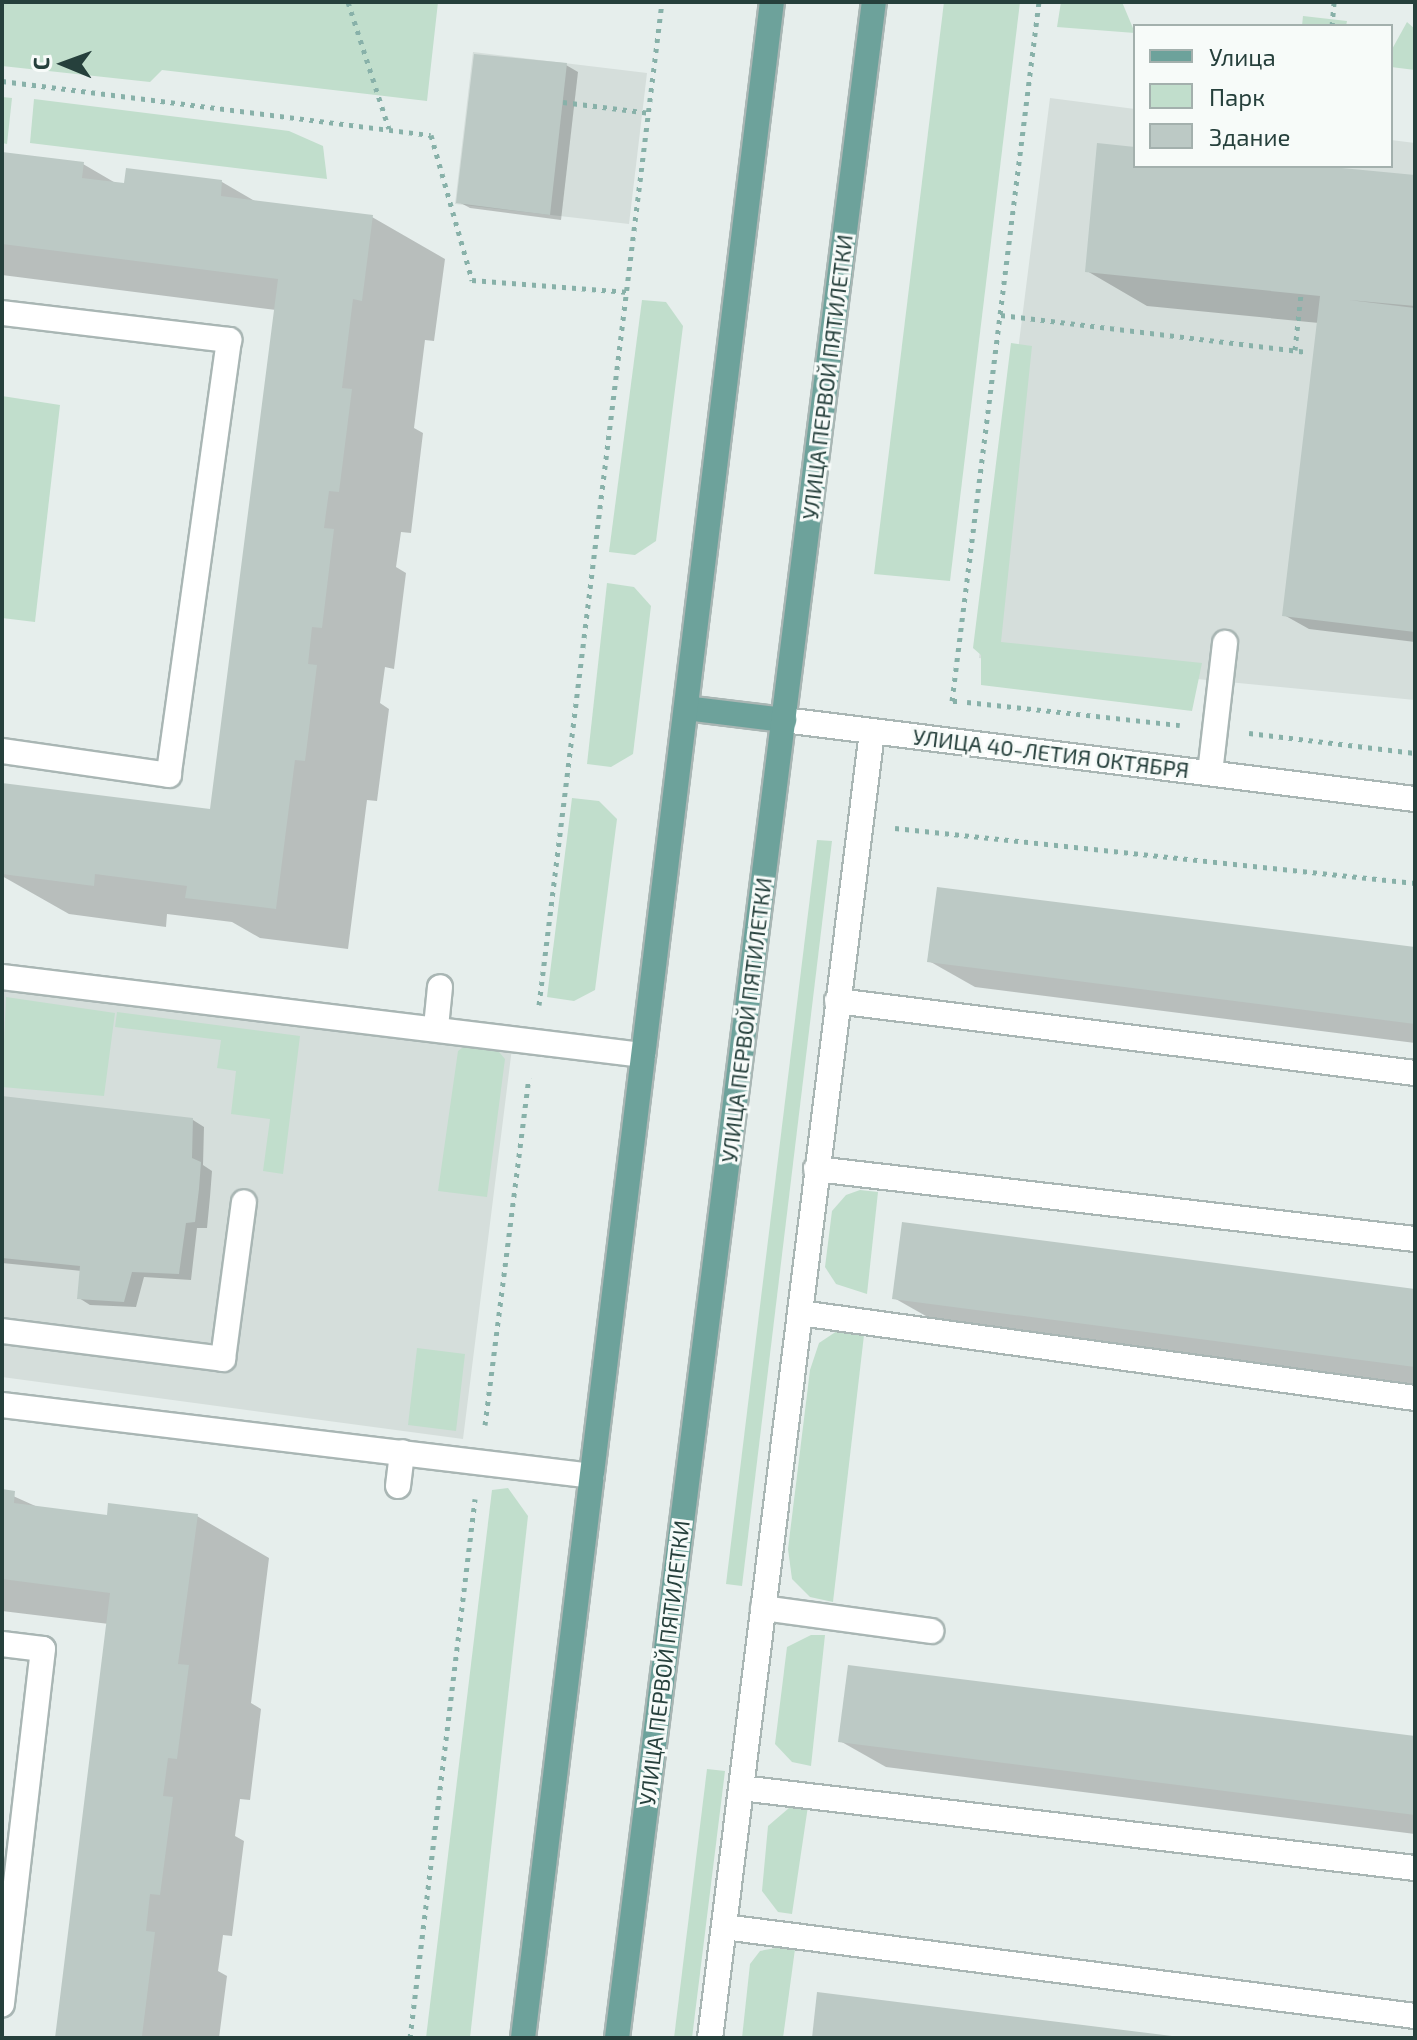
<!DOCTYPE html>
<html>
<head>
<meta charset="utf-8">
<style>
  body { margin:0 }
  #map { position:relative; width:1417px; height:2040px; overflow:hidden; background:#e6eeec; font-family:"Exo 2",sans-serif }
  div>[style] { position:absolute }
  .built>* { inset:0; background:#d5dedb }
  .green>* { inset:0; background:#c1decc }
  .shadow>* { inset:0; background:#0003 }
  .building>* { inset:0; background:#bcc9c5 }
  .path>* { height:5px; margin-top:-2.5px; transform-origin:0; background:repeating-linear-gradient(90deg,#88b1a9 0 4px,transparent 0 10px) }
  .roads { filter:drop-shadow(2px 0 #a9b6b4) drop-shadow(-2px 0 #a9b6b4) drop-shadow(0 2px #a9b6b4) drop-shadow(0 -2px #a9b6b4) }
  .lane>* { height:24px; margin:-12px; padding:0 12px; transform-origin:12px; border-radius:12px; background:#fff }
  .secondary>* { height:24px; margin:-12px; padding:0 12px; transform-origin:12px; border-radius:12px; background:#fff }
  .primary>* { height:24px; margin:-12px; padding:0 12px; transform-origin:12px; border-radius:12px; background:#6da29b }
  span { translate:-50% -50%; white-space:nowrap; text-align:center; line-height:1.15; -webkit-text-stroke:6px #f7fbf9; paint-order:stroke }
  .street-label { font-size:22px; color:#26403c }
  .frame { position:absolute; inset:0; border:4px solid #26403c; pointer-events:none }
  .legend { position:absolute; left:1133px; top:24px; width:260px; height:144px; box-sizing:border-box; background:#f7fbf9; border:2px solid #a3b0ad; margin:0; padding:10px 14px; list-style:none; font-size:24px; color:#26403c }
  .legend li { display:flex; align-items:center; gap:16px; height:40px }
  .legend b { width:40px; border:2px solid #a3b0ad }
  .north { position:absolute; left:24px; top:24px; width:80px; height:80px; -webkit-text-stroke:6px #f7fbf9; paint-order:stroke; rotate:271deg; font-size:22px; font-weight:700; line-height:32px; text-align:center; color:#26403c }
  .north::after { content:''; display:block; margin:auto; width:28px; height:36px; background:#26403c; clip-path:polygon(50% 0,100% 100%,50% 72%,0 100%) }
</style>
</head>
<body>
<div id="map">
  <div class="built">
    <i style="clip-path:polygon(473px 52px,647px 73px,629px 224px,455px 204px)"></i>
    <i style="clip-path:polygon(1050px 98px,1135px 109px,1135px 166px,1391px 166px,1391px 140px,1415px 143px,1415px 700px,979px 658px)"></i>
    <i style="clip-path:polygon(2px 987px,512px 1048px,463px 1439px,2px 1377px)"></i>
  </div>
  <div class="green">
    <i style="clip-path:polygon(2px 2px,438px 2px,427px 101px,162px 70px,150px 82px,2px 66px)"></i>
    <i style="clip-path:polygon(944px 2px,1020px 2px,950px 581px,874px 574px)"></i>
    <i style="clip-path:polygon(1061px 2px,1122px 2px,1135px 33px,1057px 27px)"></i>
    <i style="clip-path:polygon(1303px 16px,1347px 21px,1346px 26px,1302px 26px)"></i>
    <i style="clip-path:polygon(1407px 22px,1415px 29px,1415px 70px,1391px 67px,1391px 51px)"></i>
    <i style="clip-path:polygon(2px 97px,12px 98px,7px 144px,2px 143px)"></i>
    <i style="clip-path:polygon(34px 99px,289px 131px,323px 146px,327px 179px,30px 143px)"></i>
    <i style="clip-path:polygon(642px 300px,666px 302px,683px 326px,656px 541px,635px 555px,609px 552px)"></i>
    <i style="clip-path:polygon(1011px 343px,1032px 346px,1001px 642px,1202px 663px,1192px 711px,981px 685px,981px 655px,973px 648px)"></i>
    <i style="clip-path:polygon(2px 396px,60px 405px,35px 622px,2px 618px)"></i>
    <i style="clip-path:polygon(607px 583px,634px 587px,651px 606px,633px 754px,611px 767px,587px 764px)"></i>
    <i style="clip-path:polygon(572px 798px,599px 801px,617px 819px,595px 990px,574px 1001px,547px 997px)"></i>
    <i style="clip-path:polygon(817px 840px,832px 841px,742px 1586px,726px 1584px)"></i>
    <i style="clip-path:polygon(6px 997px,115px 1013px,104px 1096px,2px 1087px)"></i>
    <i style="clip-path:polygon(117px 1012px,300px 1036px,283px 1174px,263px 1171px,270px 1119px,231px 1114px,236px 1071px,217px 1068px,221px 1040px,115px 1027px)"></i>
    <i style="clip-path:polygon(470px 1042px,494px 1046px,505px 1059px,487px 1197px,438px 1191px,458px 1051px)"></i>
    <i style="clip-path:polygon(860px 1190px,878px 1192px,867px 1294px,836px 1284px,825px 1267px,832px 1211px,846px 1195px)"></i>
    <i style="clip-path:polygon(837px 1331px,864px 1335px,833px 1602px,810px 1597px,792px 1579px,788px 1549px,810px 1370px,819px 1343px)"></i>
    <i style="clip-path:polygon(417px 1348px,465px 1354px,456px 1431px,408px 1425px)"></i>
    <i style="clip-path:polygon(508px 1488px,528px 1516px,470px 2038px,426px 2038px,492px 1490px)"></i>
    <i style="clip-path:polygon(811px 1635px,825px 1635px,811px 1766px,792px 1762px,775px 1744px,787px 1647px)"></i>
    <i style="clip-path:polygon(707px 1769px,725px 1771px,692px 2038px,674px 2038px)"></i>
    <i style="clip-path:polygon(808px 1806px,792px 1914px,778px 1912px,762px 1891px,768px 1826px,789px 1808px)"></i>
    <i style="clip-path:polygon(781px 1947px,795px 1949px,783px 2038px,742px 2038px,750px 1964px,760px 1951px)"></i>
  </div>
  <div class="shadow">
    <i style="clip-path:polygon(566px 65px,578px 72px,561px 220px,470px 208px,459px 202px)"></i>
    <i style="clip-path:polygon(1135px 149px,1135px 166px,1304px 166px,1415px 177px,1415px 642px,1309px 629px,1284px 615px,1319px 323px,1147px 306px,1087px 271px)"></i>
    <i style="clip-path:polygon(2px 154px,83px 164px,119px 185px,222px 182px,258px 203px,372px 217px,445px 259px,434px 341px,425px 340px,414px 428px,423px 433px,411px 533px,401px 532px,396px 567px,406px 573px,394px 669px,385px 667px,380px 703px,389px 709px,377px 801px,367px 800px,348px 949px,260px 938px,232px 922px,167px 914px,166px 927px,69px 914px,2px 876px,2px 785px,212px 812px,276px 310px,2px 275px)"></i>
    <i style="clip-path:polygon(1415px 949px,1415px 1043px,975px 987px,929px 961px)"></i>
    <i style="clip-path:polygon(2px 1099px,193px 1120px,204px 1127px,203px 1165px,212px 1171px,210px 1197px,207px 1228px,197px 1228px,191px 1280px,144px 1277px,136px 1307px,90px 1305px,79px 1298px,82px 1271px,2px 1263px)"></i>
    <i style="clip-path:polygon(1415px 1291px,1415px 1386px,940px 1324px,894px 1298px)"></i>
    <i style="clip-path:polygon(2px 1491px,42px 1509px,109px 1517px,197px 1516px,269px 1558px,251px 1703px,261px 1709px,250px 1800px,240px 1799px,235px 1836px,244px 1841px,232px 1936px,223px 1935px,218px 1971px,227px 1976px,219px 2038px,57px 2038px,109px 1624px,2px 1611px)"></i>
    <i style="clip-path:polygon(1415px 1738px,1415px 1834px,886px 1767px,840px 1741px)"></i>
  </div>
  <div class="building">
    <i style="clip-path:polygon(474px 54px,567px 63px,550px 215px,456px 203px)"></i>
    <i style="clip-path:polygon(1097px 143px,1135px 147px,1135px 166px,1321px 166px,1415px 175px,1415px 306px,1349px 300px,1415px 308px,1415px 632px,1282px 616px,1320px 296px,1085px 272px)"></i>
    <i style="clip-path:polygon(2px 152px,84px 162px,82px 178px,124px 183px,126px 168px,222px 180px,221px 196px,373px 215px,362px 301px,353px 299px,342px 388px,352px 389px,339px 492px,329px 491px,324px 528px,334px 529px,322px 628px,312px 627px,308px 664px,317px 665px,305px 761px,295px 760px,276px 909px,185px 898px,187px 886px,95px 874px,94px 886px,2px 874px,2px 783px,210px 809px,278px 279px,2px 244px)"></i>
    <i style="clip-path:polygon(937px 887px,1415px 947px,1415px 1024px,927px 962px)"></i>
    <i style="clip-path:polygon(2px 1096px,193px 1118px,192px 1158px,201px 1162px,199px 1189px,195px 1222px,186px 1223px,179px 1274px,132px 1272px,124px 1302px,77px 1299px,80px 1266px,2px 1258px)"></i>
    <i style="clip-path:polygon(902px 1222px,1415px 1289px,1415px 1367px,892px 1299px)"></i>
    <i style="clip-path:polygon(2px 1489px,15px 1491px,14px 1503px,107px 1515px,108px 1503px,198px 1514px,178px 1664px,189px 1665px,177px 1759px,168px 1758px,163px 1796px,173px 1797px,160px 1895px,150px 1894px,146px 1931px,155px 1932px,142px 2036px,55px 2038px,110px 1593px,2px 1579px)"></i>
    <i style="clip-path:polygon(848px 1665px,1415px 1736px,1415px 1815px,838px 1742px)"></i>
    <i style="clip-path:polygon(817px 1992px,1172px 2036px,1172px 2038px,812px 2038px)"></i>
  </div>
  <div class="path">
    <i style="left:348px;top:2px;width:133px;rotate:72.1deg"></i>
    <i style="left:1332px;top:26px;width:24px;rotate:-85deg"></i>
    <i style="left:2px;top:81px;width:432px;rotate:7.2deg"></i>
    <i style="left:431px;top:135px;width:151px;rotate:74.2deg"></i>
    <i style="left:472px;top:280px;width:157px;rotate:4.4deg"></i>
    <i style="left:563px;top:102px;width:88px;rotate:7.2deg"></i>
    <i style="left:1001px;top:315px;width:306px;rotate:6.9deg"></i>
    <i style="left:1295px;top:350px;width:56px;rotate:-83.9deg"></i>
    <i style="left:957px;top:701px;width:5px;rotate:180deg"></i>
    <i style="left:952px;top:701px;width:704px;rotate:-82.91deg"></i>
    <i style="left:967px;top:702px;width:214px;rotate:6.2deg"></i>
    <i style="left:1249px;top:733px;width:167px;rotate:6.9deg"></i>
    <i style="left:895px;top:828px;width:523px;rotate:6.04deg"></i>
    <i style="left:539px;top:1005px;width:1011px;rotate:-83.01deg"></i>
    <i style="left:485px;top:1425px;width:350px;rotate:-82.8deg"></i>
    <i style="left:410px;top:2038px;width:543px;rotate:-83.12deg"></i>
  </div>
  <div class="roads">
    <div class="lane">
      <i style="left:2px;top:313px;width:229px;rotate:6.8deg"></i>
      <i style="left:229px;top:340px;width:439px;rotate:97.9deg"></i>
      <i style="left:169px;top:775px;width:169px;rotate:-171.8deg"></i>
      <i style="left:1210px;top:773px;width:131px;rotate:-83.4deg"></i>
      <i style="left:2px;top:977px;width:646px;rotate:6.94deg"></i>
      <i style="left:837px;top:1001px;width:582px;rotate:7.1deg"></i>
      <i style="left:436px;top:1027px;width:40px;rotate:-84.3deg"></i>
      <i style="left:816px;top:1169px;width:603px;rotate:6.67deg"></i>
      <i style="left:800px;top:1313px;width:621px;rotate:7.87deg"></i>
      <i style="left:2px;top:1331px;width:223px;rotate:7.2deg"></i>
      <i style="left:223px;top:1359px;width:158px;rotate:-82.4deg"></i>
      <i style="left:2px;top:1405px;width:594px;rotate:6.86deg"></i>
      <i style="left:398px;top:1486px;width:34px;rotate:-83deg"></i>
      <i style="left:763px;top:1608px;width:170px;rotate:7.8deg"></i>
      <i style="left:2px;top:1644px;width:41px;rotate:7deg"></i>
      <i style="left:43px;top:1649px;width:358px;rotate:96.6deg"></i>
      <i style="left:741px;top:1788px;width:679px;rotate:6.77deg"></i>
      <i style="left:724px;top:1927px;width:697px;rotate:7.34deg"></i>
      <i style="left:710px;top:2038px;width:1317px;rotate:-82.93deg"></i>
    </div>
    <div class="secondary">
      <i style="left:784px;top:720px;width:636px;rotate:7.14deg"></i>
    </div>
    <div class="primary">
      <i style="left:686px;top:708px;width:99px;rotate:7deg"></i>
      <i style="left:523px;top:2038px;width:2051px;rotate:-83.03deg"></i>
      <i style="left:617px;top:2038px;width:2052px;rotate:-82.81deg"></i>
    </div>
  </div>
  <div class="street-label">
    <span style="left:827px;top:377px;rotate:-83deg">УЛИЦА ПЕРВОЙ ПЯТИЛЕТКИ</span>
    <span style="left:1051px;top:753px;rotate:7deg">УЛИЦА 40-ЛЕТИЯ ОКТЯБРЯ</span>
    <span style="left:746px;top:1020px;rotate:-83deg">УЛИЦА ПЕРВОЙ ПЯТИЛЕТКИ</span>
    <span style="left:664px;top:1663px;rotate:-83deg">УЛИЦА ПЕРВОЙ ПЯТИЛЕТКИ</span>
  </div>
  <div class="frame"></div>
  <ul class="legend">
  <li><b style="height:10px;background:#6da29b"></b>Улица</li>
  <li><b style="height:22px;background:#c1decc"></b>Парк</li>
  <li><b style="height:22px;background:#bcc9c5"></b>Здание</li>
  </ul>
  <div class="north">С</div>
</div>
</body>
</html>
